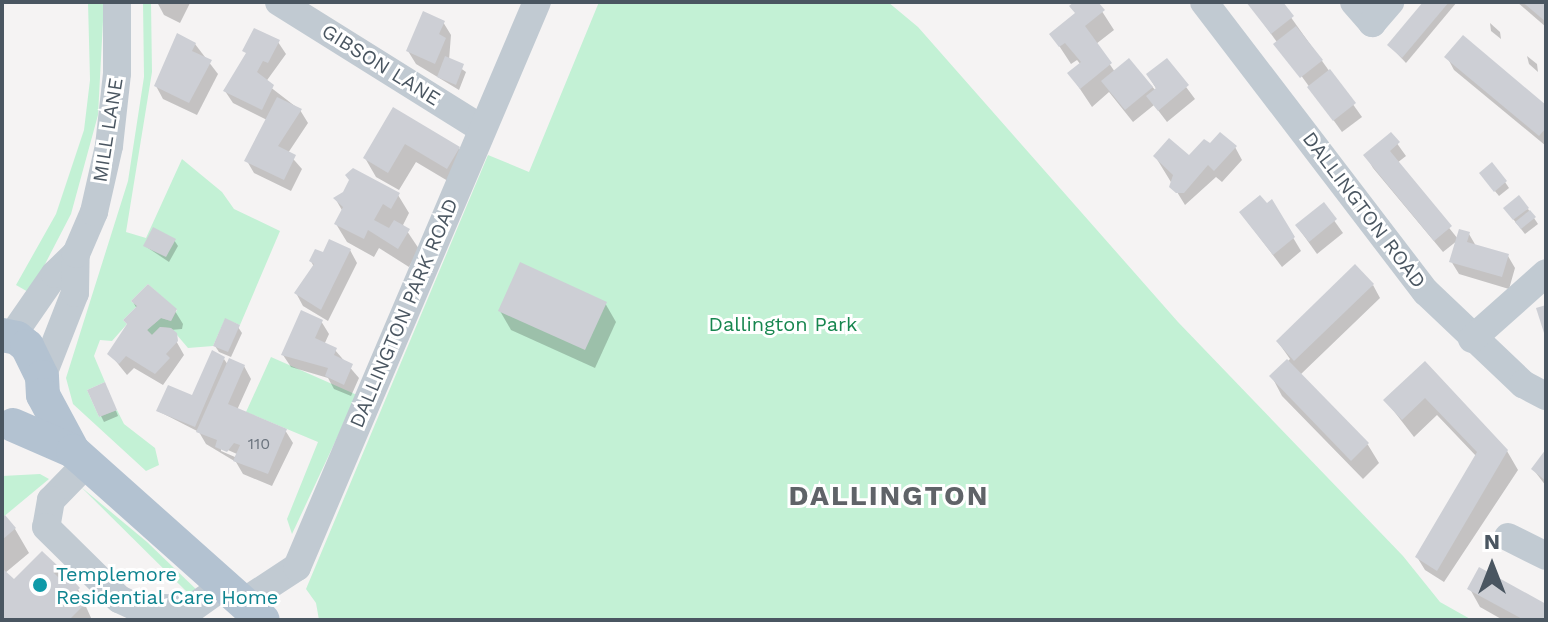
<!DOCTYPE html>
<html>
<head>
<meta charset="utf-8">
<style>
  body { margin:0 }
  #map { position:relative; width:1548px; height:622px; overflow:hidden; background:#f5f3f3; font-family:"Work Sans",sans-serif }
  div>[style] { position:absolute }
  .green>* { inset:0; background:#c3f1d5 }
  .shadow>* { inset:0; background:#0003 }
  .building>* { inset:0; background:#cdcfd5 }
  .minor>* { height:28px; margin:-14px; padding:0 14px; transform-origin:14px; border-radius:14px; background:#c1cad2 }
  .major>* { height:34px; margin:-17px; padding:0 17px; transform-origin:17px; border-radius:17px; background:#b3c2d1 }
  .dots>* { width:22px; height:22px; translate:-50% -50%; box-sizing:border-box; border:4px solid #fff; border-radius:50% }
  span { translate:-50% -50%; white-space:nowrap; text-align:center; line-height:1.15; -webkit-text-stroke:6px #fff; paint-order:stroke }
  .number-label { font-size:16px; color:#6b747e }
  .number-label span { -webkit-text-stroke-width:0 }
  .street-label { font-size:20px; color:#4a5661 }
  .park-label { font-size:20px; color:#17864f }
  .culture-label { font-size:20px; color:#0d838f }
  .left { translate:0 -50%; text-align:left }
  .district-label { font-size:28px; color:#5f6368; font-weight:700; letter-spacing:2px }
  .frame { position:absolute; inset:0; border:4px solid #4a5661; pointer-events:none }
  .north { position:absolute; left:1452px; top:526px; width:80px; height:80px; -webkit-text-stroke:6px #fff; paint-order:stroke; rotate:0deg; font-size:22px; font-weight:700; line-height:32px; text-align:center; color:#4a5661 }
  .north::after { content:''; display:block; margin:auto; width:28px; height:36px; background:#4a5661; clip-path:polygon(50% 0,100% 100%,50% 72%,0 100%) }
</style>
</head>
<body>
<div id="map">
  <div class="green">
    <i style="clip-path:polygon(88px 2px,104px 2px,98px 115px,71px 214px,30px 293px,16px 285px,56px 214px,84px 130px,90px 80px)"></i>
    <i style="clip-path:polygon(143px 2px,151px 2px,152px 72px,126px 232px,146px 238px,182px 159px,222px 192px,234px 209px,280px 231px,240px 325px,225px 319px,213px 346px,188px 348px,171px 328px,160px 327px,152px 335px,147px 330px,161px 318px,171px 321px,177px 310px,148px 284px,131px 301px,137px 306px,123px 320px,127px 324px,112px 341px,100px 340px,94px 356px,105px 382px,87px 390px,99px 417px,117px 410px,124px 424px,155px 448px,159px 465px,146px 471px,73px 404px,66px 378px,128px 181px,144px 77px)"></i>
    <i style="clip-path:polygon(599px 2px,888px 2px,918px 27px,1178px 322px,1403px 556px,1440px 602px,1472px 620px,319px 620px,316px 603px,306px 589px,488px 155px,529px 172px)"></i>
    <i style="clip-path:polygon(271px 357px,357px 395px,292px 534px,287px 519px,318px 442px,246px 412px)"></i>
    <i style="clip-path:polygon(40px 474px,49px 479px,2px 518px,2px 476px)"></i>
    <i style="clip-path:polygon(81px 487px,147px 542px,200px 593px,195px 598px,188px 593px)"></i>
  </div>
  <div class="shadow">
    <i style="clip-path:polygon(157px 2px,189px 2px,190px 3px,180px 23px,164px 15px)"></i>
    <i style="clip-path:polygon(1077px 2px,1096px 2px,1114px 30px,1096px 44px,1115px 72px,1128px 61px,1160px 95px,1148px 75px,1166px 60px,1195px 99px,1167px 122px,1154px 105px,1133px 122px,1109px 92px,1092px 107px,1070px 74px,1081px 65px,1077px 60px,1071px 64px,1052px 35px,1077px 15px)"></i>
    <i style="clip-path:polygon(1248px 2px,1280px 2px,1362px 117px,1342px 132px)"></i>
    <i style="clip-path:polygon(1425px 2px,1457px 2px,1406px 63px,1389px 45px)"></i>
    <i style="clip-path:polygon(1517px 2px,1546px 2px,1546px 27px)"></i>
    <i style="clip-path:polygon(443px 22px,451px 35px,449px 60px,466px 72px,459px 90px,416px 64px,408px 51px)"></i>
    <i style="clip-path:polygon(1490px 23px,1500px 32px,1501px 39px,1491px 31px)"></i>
    <i style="clip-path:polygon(278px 42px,286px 54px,265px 83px,300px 110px,308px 123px,288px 153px,302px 169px,291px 191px,254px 173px,247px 161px,267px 120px,233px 103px,225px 91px)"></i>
    <i style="clip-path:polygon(195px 44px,218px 74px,197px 115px,163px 99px,156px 86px)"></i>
    <i style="clip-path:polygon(1527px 56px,1537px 64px,1538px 72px,1529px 64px)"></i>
    <i style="clip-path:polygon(1447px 57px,1546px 107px,1546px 146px,1454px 70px)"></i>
    <i style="clip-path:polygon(394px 110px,459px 148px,470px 167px,458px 187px,416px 162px,399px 190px,376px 177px,365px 158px)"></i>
    <i style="clip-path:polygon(1391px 135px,1406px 156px,1397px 163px,1458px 239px,1469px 234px,1476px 246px,1508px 256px,1515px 268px,1509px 289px,1459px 274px,1451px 261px,1458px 240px,1443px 252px,1373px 168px,1366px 156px)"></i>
    <i style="clip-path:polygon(1210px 146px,1235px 147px,1242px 160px,1222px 182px,1216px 177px,1185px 205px,1155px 156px,1189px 158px)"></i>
    <i style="clip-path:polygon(1485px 179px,1505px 182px,1509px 188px,1499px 196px)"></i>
    <i style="clip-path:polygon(398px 195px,409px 213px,403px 225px,419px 249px,409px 267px,379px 248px,374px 257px,347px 242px,336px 224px,343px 212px,335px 198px)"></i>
    <i style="clip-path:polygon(1272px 202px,1301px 251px,1282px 267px,1241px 213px)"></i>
    <i style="clip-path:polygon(1323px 205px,1343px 233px,1317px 254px,1297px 226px)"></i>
    <i style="clip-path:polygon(1528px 209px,1538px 224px,1525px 234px,1509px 214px)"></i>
    <i style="clip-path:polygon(174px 240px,178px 246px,169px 262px,145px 246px)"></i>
    <i style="clip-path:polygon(350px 250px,357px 263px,328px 321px,303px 306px,296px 293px,314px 267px,311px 261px)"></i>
    <i style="clip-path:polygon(1373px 285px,1380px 298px,1300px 375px,1368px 445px,1379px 463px,1363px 479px,1282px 396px,1272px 377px,1290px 359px,1278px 342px)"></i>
    <i style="clip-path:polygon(133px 302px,175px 311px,183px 324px,182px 329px,170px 330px,184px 355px,163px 385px,134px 368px,127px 375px,110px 354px,137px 309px)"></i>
    <i style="clip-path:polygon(605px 303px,616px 322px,595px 368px,511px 330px,500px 311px)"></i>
    <i style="clip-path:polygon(321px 321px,329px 334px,324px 345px,335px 350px,359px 378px,351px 396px,334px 389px,328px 378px,291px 367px,283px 355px)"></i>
    <i style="clip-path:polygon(238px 327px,242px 333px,231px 357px,219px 352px,215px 346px)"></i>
    <i style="clip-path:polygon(evenodd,224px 359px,228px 365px,244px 366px,251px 379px,237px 410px,285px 430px,293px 443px,272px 486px,243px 474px,236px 462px,206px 444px,199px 432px,158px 411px,193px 398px,224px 359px,221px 447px,237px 454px,235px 457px,221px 451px,221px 447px)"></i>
    <i style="clip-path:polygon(1425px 364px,1507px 451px,1518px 470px,1444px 582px,1425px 570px,1417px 557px,1477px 457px,1437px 415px,1414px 437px,1386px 401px)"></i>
    <i style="clip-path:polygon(108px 390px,118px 416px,104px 422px,101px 416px)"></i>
    <i style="clip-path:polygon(1546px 452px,1546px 486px,1533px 469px)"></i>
    <i style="clip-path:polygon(2px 521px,15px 529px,29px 553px,5px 573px,14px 582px,57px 568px,65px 583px,78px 589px,92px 620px,2px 620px)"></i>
    <i style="clip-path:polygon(1470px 589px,1546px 607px,1546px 620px,1503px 620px,1480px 607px)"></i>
  </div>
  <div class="building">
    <i style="clip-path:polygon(1074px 2px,1098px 2px,1105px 10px,1085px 26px,1112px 63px,1080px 89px,1067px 73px,1081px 62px,1065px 43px,1059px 47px,1049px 34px,1075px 13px,1069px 6px)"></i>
    <i style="clip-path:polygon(1246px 2px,1283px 2px,1294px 16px,1271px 34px)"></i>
    <i style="clip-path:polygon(1423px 2px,1449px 2px,1402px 58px,1387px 45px)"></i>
    <i style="clip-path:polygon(1522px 2px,1546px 2px,1546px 22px,1526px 5px)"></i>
    <i style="clip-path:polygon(423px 11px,445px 21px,439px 34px,446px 38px,435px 64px,406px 51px)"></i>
    <i style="clip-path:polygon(1296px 26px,1323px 60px,1300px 78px,1273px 44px)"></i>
    <i style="clip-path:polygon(254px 28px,280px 40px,268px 63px,263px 61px,257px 72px,274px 85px,262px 110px,223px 91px,246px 53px,242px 51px)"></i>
    <i style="clip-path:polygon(177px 33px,196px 43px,192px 51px,212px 60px,189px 103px,154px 86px)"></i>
    <i style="clip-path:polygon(1463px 35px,1546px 105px,1546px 128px,1539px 136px,1444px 57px)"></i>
    <i style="clip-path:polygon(445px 56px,464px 64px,456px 85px,437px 77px)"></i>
    <i style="clip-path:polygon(1129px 58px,1153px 87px,1125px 110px,1101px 81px)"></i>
    <i style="clip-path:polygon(1167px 58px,1189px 85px,1158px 111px,1146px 96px,1156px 88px,1146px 74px)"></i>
    <i style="clip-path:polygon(1330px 69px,1356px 103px,1333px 121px,1307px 87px)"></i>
    <i style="clip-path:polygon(277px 97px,302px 109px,278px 146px,296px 155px,284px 180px,244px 161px)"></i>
    <i style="clip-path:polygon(393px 107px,460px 147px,447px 169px,405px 144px,388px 173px,363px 158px)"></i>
    <i style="clip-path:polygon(1220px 132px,1237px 146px,1214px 171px,1208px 165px,1184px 193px,1176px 193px,1169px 187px,1173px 175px,1153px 156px,1169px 138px,1189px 155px,1204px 139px,1210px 143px)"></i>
    <i style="clip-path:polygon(1391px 132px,1400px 142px,1390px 151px,1452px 226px,1434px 241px,1363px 155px)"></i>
    <i style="clip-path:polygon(1492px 162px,1507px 181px,1494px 192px,1479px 173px)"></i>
    <i style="clip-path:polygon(353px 168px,400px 193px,391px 209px,383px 204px,374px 220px,389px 228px,394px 220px,410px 229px,398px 249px,368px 230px,364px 239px,334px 224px,343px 207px,333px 198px,343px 192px,349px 180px,345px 175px)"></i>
    <i style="clip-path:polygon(1260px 195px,1267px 203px,1272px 199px,1295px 237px,1273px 255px,1239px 212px)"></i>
    <i style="clip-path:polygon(1519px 195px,1529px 208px,1513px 220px,1503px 208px)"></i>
    <i style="clip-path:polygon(1324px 202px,1337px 219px,1309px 242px,1295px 225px)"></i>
    <i style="clip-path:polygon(1530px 210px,1536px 217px,1521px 229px,1515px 222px)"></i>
    <i style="clip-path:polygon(153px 227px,176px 239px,166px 257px,143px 246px)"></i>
    <i style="clip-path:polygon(1459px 229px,1470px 232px,1467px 242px,1509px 254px,1502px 277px,1449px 262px)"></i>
    <i style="clip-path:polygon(329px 239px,351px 249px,321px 310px,294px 293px,314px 264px,309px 261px,315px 249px,323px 252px)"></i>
    <i style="clip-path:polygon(520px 262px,607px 302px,585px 350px,498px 311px)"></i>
    <i style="clip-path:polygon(1355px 264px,1374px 284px,1294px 361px,1276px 341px)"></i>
    <i style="clip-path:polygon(148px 284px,177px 309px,171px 321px,161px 318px,147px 330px,152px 335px,160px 327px,171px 328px,177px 333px,178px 341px,166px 354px,170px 358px,155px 374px,126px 356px,119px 364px,107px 354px,127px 324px,123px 320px,137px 306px,131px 301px)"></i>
    <i style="clip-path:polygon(1546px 305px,1546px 336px,1545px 336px,1536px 308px)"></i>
    <i style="clip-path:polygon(301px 310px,323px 320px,315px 338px,337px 348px,334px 355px,353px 364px,344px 385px,325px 376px,328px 368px,281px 355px)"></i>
    <i style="clip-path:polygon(225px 318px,240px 325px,228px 352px,213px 346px)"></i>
    <i style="clip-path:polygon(212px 350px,225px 357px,195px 427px,156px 411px,168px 385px,192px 395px)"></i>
    <i style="clip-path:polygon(229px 358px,245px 365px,228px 404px,287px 429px,268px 474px,233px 461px,240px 445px,234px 443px,227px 452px,215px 447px,217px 440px,196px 432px)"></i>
    <i style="clip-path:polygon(1287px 359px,1369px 443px,1351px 461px,1269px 376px)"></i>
    <i style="clip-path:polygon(1425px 361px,1508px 450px,1437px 571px,1415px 557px,1477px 452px,1425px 398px,1402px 420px,1383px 400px)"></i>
    <i style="clip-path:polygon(105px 382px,117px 410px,99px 417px,87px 390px)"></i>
    <i style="clip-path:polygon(1546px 449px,1546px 481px,1531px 469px)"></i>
    <i style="clip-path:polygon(5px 515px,16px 528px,2px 540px,2px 518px)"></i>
    <i style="clip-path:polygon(42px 551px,59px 567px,53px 572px,63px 582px,69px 576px,80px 588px,74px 593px,85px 604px,69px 620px,2px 620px,2px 568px,14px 579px)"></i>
    <i style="clip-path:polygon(1479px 567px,1546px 604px,1546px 620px,1524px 620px,1467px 589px)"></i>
  </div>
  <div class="minor">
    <i style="left:279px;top:2px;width:239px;rotate:32deg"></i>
    <i style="left:1204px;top:2px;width:365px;rotate:52.6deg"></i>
    <i style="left:1426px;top:292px;width:134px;rotate:43.5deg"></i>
    <i style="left:1523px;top:384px;width:26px;rotate:28deg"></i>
    <i style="left:1354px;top:2px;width:28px;rotate:49deg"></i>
    <i style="left:1372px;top:23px;width:28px;rotate:-49deg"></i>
    <i style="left:12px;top:336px;width:75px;rotate:-55.3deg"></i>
    <i style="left:55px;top:274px;width:29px;rotate:-44deg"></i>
    <i style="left:1472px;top:339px;width:99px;rotate:-41.7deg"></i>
    <i style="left:42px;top:377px;width:90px;rotate:-68.6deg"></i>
    <i style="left:75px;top:293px;width:39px;rotate:-89deg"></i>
    <i style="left:76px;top:254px;width:46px;rotate:-66.8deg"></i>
    <i style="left:94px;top:212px;width:68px;rotate:-77.2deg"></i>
    <i style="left:109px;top:146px;width:73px;rotate:-83.7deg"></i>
    <i style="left:117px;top:73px;width:71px;rotate:-90deg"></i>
    <i style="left:88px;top:462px;width:53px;rotate:134.2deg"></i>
    <i style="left:51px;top:500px;width:27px;rotate:100deg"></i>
    <i style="left:46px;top:527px;width:103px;rotate:44.6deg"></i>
    <i style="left:119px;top:599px;width:19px;rotate:25deg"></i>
    <i style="left:136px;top:607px;width:55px;rotate:2.1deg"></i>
    <i style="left:191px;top:609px;width:43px;rotate:-35.5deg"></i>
    <i style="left:1508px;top:537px;width:42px;rotate:26.6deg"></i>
    <i style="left:245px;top:601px;width:62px;rotate:-33.2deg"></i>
    <i style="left:297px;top:567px;width:614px;rotate:-66.99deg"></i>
  </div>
  <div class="major">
    <i style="left:2px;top:335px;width:15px;rotate:11deg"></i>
    <i style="left:17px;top:338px;width:13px;rotate:39deg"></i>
    <i style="left:27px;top:346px;width:34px;rotate:64deg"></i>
    <i style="left:42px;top:377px;width:18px;rotate:87deg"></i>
    <i style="left:43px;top:395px;width:64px;rotate:61.8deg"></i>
    <i style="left:13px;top:425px;width:65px;rotate:23.4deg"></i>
    <i style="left:73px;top:451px;width:254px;rotate:41.7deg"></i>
  </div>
  <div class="dots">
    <i style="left:40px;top:585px;background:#0f9aa8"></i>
  </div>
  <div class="number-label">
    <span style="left:259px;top:444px">110</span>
  </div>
  <div class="street-label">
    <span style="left:381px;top:65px;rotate:32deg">GIBSON LANE</span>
    <span style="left:108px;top:130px;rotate:-81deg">MILL LANE</span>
    <span style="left:1364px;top:210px;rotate:53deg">DALLINGTON ROAD</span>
    <span style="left:404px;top:313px;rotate:-67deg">DALLINGTON PARK ROAD</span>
  </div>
  <div class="park-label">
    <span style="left:783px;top:324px">Dallington Park</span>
  </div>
  <div class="culture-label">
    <span class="left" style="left:56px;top:586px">Templemore<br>Residential Care Home</span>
  </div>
  <div class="district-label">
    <span style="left:889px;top:496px">DALLINGTON</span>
  </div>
  <div class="frame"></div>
  <div class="north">N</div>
</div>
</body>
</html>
